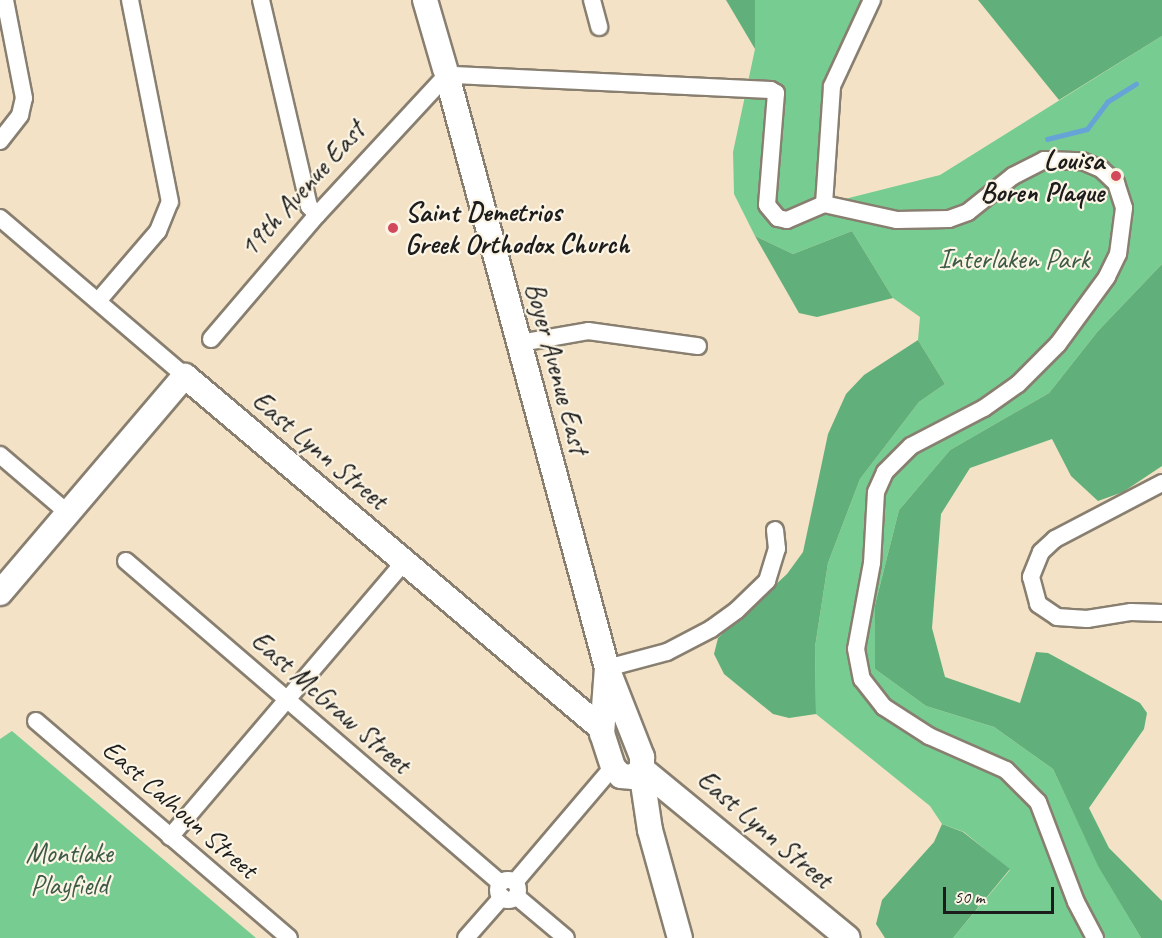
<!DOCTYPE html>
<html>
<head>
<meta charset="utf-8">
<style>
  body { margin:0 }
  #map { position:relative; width:1162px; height:938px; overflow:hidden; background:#f3e2c5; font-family:Caveat,sans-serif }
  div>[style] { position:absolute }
  .green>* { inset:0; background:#77cd91 }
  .forest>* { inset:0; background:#61b07b }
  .stream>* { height:4.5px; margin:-2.25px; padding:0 2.25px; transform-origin:2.25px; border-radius:2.25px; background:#66a4d8 }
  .roads { filter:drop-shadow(2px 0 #887f70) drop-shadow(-2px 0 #887f70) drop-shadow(0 2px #887f70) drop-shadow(0 -2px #887f70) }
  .street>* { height:16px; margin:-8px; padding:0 8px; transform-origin:8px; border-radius:8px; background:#fff }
  .street>.ring { margin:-8px; padding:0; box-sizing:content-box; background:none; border:16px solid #fff; border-radius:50% }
  .secondary>* { height:24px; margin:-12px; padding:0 12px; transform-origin:12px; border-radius:12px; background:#fff }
  .dots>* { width:16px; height:16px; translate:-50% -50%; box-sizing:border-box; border:3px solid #fcf5e5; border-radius:50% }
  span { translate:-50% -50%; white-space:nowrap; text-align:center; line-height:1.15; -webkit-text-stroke:4.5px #fcf5e5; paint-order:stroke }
  .poi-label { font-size:28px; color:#1c1c1c; font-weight:700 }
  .right { translate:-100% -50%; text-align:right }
  .left { translate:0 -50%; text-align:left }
  .street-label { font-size:28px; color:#1c1c1c }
  .park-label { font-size:28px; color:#3c5a45 }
  .scale { position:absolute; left:943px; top:887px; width:111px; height:27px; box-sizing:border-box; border:3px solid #1c1c1c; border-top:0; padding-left:8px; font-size:18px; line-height:21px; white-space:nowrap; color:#1c1c1c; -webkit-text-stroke:4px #fcf5e5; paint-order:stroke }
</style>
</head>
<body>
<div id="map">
  <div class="green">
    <i style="clip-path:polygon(755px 0,872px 0,842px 59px,825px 204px,940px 175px,1162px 36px,1162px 264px,1098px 331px,1049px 393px,950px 450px,899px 510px,875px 605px,875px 669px,926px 706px,994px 727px,1053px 769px,1098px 865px,1141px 938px,953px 938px,1010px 870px,964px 832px,942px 824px,930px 806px,816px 714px,815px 647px,828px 563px,860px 479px,919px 402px,945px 384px,918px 340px,920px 317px,893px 298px,852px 231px,793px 254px,755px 236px,734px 194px,733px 152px,755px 49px)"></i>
    <i style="clip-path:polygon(12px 731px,256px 938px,0 938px,0 739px)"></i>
  </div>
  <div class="forest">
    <i style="clip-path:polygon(726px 0,755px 0,755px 49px)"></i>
    <i style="clip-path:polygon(978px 0,1162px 0,1162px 36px,1059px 100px)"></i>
    <i style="clip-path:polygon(852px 231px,893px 298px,817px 317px,799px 313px,755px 236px,793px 254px)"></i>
    <i style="clip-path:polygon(1162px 264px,1162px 466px,1123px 492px,1098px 501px,1071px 476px,1052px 439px,970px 468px,941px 514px,932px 628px,945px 677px,1020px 703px,1036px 652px,1048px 653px,1140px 703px,1147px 713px,1144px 729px,1089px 808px,1109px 848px,1162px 901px,1162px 938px,1141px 938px,1098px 866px,1053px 769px,994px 727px,926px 706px,875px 669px,875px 605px,899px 510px,950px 450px,1049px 393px,1098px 331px)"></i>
    <i style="clip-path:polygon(918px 340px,945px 384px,919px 402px,860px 479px,828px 563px,815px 647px,816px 714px,789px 718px,773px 714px,724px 674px,714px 654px,718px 638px,787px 574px,803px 552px,828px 434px,846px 394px,864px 375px)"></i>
    <i style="clip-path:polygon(942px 824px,963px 832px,1010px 869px,953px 938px,885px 938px,876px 924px,882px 900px,934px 842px)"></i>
  </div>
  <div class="stream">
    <i style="left:1047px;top:139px;width:41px;rotate:-14deg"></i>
    <i style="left:1087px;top:129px;width:34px;rotate:-53deg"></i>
    <i style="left:1107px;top:102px;width:34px;rotate:-32deg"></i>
  </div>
  <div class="roads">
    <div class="street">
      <i style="left:261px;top:0;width:212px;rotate:76.9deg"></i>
      <i style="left:309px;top:206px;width:12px;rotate:48deg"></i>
      <i style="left:592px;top:0;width:28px;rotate:75deg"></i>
      <i style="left:454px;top:75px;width:317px;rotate:2.7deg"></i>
      <i style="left:771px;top:90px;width:6px;rotate:31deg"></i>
      <i style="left:776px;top:93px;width:112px;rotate:94.6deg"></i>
      <i style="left:767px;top:205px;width:17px;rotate:50deg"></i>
      <i style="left:778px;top:218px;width:9px;rotate:13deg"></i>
      <i style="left:787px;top:220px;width:40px;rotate:-23.4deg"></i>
      <i style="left:824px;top:204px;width:75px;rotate:12.4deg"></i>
      <i style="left:897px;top:220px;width:52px;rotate:-1.1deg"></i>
      <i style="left:949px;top:219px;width:20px;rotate:-20deg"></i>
      <i style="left:968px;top:212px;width:58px;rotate:-38.7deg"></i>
      <i style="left:1013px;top:176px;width:35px;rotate:-27deg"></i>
      <i style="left:1044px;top:160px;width:38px;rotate:2deg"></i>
      <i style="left:1082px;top:161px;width:21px;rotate:23deg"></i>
      <i style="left:1101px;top:169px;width:21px;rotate:43deg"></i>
      <i style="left:1116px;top:183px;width:26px;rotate:72deg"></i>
      <i style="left:1124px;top:208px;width:46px;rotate:97.4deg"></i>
      <i style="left:1118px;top:254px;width:25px;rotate:116deg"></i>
      <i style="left:1107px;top:277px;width:83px;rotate:126.2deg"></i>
      <i style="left:1058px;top:344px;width:57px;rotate:135deg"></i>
      <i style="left:1018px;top:384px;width:42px;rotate:144.8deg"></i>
      <i style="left:984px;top:408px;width:82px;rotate:152.5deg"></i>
      <i style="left:911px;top:446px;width:37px;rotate:135deg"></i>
      <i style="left:885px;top:472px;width:22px;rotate:114deg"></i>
      <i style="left:876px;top:492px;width:71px;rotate:93.2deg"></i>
      <i style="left:872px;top:563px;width:87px;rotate:100.5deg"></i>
      <i style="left:856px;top:649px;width:31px;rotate:79deg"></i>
      <i style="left:862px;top:679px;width:36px;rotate:52deg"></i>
      <i style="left:884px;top:707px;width:54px;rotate:32.8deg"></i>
      <i style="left:929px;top:736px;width:84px;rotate:23.8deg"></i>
      <i style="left:1006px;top:770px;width:45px;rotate:45deg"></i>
      <i style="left:1038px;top:802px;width:107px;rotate:69.2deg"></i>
      <i style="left:1076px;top:902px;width:41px;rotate:62.2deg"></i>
      <i style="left:0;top:141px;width:33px;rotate:-52deg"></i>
      <i style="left:20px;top:115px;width:17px;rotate:-77deg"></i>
      <i style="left:24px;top:98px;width:100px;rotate:-101deg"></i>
      <i style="left:824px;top:204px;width:118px;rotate:-86.1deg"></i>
      <i style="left:832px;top:86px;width:95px;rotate:-65.1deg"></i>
      <i style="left:0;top:218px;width:243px;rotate:40.5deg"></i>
      <i style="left:98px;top:301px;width:92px;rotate:-49.4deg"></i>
      <i style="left:158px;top:231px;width:31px;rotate:-68deg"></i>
      <i style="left:170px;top:202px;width:206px;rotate:-101.2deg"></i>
      <i style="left:211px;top:339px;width:163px;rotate:-49.5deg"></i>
      <i style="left:317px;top:215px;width:183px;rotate:-47.2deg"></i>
      <i style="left:520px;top:343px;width:69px;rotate:-10deg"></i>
      <i style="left:588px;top:331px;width:111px;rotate:7.8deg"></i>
      <i style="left:0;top:455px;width:89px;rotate:40.5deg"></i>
      <i style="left:1162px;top:483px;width:121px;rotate:152.4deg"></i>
      <i style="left:1055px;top:539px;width:19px;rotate:137deg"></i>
      <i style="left:1041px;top:552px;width:27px;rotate:112deg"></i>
      <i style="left:1031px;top:577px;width:28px;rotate:75deg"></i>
      <i style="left:1038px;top:604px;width:23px;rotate:34deg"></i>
      <i style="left:1057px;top:617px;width:30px;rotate:4deg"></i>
      <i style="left:1087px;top:619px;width:45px;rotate:-9deg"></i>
      <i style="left:1131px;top:612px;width:31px;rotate:2deg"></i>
      <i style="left:126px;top:561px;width:494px;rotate:40.7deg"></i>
      <i style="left:607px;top:668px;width:62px;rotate:-14.9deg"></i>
      <i style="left:667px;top:652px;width:50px;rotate:-27.6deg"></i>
      <i style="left:711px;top:629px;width:32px;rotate:-36deg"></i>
      <i style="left:737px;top:610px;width:42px;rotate:-44deg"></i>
      <i style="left:767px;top:581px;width:34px;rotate:-73deg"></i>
      <i style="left:777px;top:549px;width:19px;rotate:-96deg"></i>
      <i style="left:36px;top:721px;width:333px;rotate:40.6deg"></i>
      <i style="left:170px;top:837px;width:361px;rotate:-49.6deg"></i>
      <i class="ring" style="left:498px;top:880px;width:4px;height:4px"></i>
      <i style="left:515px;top:882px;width:151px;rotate:-49.6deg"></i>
      <i style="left:516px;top:896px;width:65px;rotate:40deg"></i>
      <i style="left:466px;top:938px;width:55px;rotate:-48.7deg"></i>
    </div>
    <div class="secondary">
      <i style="left:425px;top:0;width:72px;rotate:73.8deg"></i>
      <i style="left:449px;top:83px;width:606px;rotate:74.89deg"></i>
      <i style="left:607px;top:668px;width:96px;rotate:68.5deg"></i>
      <i style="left:642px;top:757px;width:12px;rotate:90deg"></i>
      <i style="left:642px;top:769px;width:12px;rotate:138deg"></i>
      <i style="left:633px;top:777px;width:12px;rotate:-175deg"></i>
      <i style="left:621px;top:776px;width:12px;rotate:-132deg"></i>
      <i style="left:613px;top:767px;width:35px;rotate:-108deg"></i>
      <i style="left:602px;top:734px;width:66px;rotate:-85.7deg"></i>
      <i style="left:0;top:593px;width:285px;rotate:-49.6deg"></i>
      <i style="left:185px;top:376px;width:545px;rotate:40.24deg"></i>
      <i style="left:642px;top:769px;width:266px;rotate:39.4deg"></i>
      <i style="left:641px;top:770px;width:61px;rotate:81.5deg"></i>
      <i style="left:650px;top:830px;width:112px;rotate:74.5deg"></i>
    </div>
  </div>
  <div class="dots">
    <i style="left:1116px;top:176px;background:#d1495b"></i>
    <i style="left:393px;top:228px;background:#d1495b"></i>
  </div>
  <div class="poi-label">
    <span class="right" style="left:1104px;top:176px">Louisa<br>Boren Plaque</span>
    <span class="left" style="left:405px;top:228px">Saint Demetrios<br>Greek Orthodox Church</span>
  </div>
  <div class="street-label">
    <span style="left:302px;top:189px;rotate:-48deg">19th Avenue East</span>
    <span style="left:557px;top:368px;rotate:75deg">Boyer Avenue East</span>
    <span style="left:320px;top:450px;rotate:40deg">East Lynn Street</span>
    <span style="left:331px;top:702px;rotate:41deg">East McGraw Street</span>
    <span style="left:180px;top:809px;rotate:41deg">East Calhoun Street</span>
    <span style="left:765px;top:829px;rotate:40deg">East Lynn Street</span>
  </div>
  <div class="park-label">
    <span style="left:1014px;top:259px">Interlaken Park</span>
    <span style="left:69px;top:869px">Montlake<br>Playfield</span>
  </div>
  <div class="scale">50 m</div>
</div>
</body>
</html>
